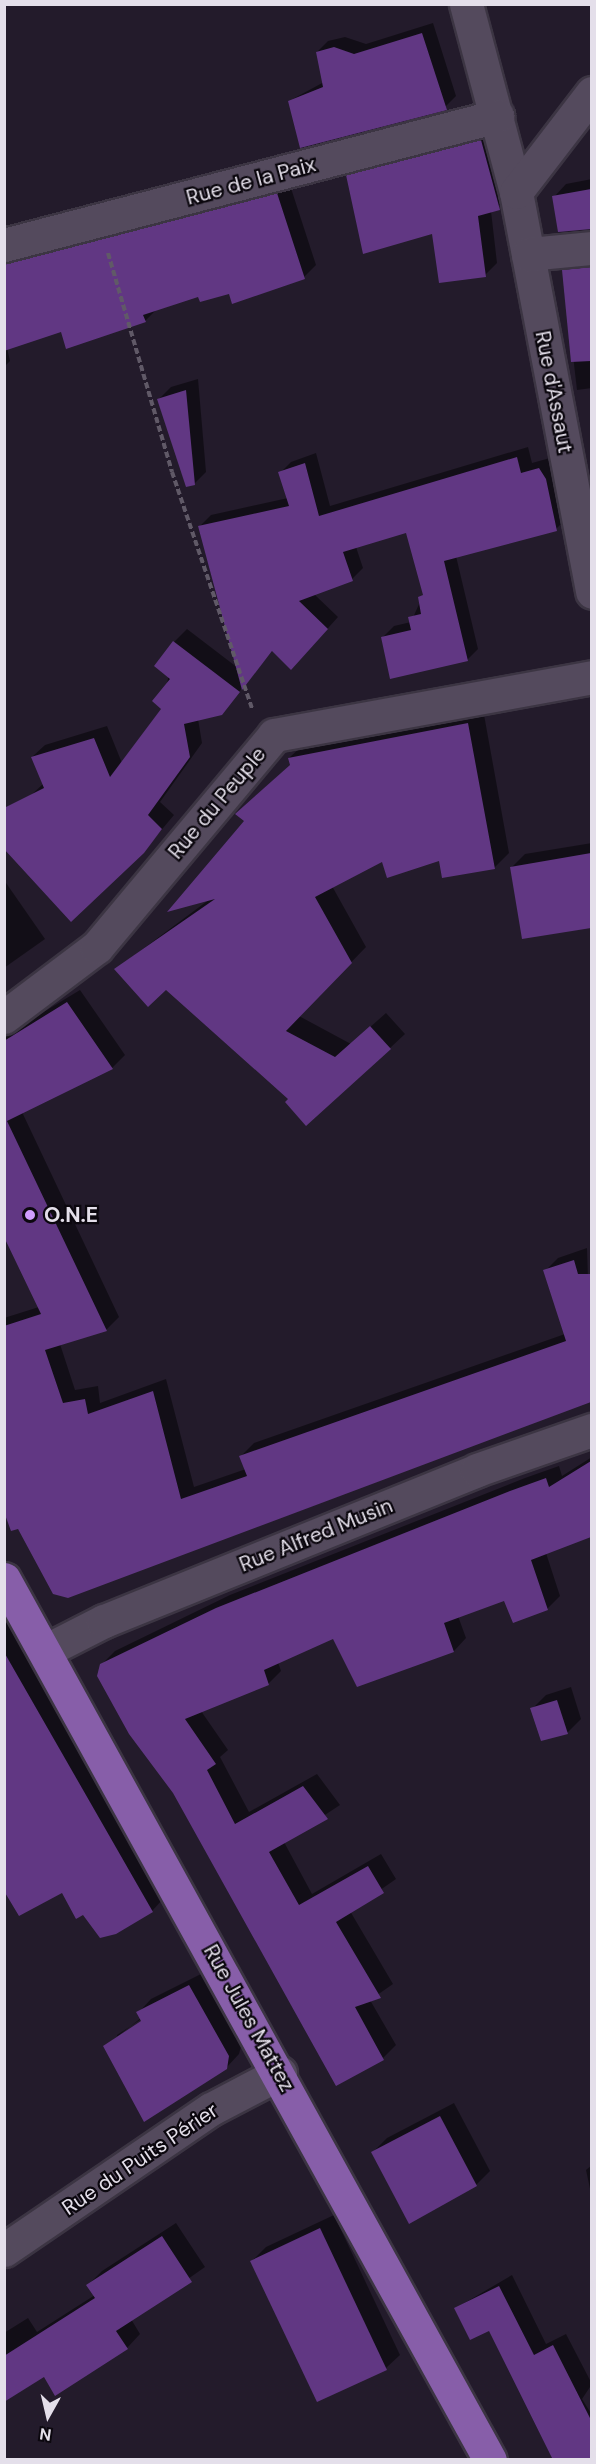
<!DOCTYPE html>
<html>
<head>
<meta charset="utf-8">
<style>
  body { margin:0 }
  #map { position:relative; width:596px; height:2464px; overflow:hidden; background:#231b2b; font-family:"DM Sans",sans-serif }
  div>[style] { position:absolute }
  .shadow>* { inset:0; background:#0007 }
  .building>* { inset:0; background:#613783 }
  .path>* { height:4px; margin-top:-2px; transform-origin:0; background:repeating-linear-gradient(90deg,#605967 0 6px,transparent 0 9px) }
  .roads { filter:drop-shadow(2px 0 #3c3543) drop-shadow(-2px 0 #3c3543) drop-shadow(0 2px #3c3543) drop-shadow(0 -2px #3c3543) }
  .minor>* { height:33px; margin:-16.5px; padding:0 16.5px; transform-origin:16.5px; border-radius:16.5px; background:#544a5d }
  .major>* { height:33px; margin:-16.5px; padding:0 16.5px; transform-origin:16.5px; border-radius:16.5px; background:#875ea9 }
  .dots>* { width:16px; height:16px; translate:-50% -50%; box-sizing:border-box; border:3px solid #0b070e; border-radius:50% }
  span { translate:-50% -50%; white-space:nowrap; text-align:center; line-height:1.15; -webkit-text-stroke:4.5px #0b070e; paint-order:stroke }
  .street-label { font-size:21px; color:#e4dfea }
  .poi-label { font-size:21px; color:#e4dfea; font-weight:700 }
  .left { translate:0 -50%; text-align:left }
  .frame { position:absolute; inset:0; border:6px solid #e4dfea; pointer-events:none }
  .north { position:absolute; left:18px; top:2386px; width:60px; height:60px; -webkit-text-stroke:4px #0b070e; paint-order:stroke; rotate:188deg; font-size:16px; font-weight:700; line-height:24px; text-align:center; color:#e4dfea }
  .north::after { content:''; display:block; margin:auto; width:21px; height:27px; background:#e4dfea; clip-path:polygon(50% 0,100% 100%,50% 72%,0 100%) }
</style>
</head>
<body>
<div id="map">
  <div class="shadow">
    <i style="clip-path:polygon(433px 23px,456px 96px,445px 107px,289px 101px,324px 82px,317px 52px,328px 41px,345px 37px,366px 44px)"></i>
    <i style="clip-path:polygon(493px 128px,512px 197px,491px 211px,497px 263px,485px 275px,434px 232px,347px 175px,360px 163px)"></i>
    <i style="clip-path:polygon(592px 179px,592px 223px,559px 228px,554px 197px,566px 184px)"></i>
    <i style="clip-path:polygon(289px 182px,316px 265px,304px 277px,199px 295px,158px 308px,145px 321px,62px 330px,7px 348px,10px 361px,4px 367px,4px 253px)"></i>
    <i style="clip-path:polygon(592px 265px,592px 388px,577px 390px,564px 278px,575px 266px)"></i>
    <i style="clip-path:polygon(198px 379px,206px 472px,194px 484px,159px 399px,171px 387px)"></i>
    <i style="clip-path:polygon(528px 447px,532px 463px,550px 458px,567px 518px,556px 529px,456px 556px,478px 649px,467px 660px,383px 637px,394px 626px,411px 622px,424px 593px,407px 531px,356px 547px,363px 568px,352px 579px,314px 594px,338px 617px,302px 657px,273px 650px,221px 714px,198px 719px,202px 743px,160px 802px,174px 815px,143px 852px,28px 798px,44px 783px,32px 757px,45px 745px,107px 726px,122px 763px,163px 709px,174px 642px,187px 629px,238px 668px,200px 526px,211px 515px,288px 498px,280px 473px,291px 462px,316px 453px,330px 506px)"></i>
    <i style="clip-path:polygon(483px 709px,509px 853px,494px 868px,440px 860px,382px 859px,332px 886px,366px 947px,299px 1016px,351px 1044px,386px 1013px,405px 1034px,390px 1048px,290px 1099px,166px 988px,116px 969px,210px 899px,291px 764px,289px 758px,304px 744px)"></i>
    <i style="clip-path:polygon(592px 843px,592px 927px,524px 937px,512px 867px,525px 854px)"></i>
    <i style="clip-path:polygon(4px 880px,45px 939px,4px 968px)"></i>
    <i style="clip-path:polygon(80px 990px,125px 1055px,112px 1068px,22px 1112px,119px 1317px,107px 1329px,60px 1344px,75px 1390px,98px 1386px,100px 1403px,166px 1379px,194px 1487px,246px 1469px,241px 1456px,254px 1443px,565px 1334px,545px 1271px,558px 1258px,587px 1248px,592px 1400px,68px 1596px,4px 1510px,4px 1318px,39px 1307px,4px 1234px,4px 1036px)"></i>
    <i style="clip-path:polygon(592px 1457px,592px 1525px,546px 1553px,560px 1596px,547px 1609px,505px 1599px,458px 1616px,466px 1638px,454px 1651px,358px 1685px,333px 1637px,278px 1662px,281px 1671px,268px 1684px,201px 1711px,228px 1750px,220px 1757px,249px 1812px,317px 1774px,340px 1805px,284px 1842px,312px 1894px,381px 1854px,396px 1879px,350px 1911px,393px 1984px,370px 2000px,396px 2045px,383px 2058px,101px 1665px,115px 1651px,230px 1595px,525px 1478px,559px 1466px,562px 1476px)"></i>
    <i style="clip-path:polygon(6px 1616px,164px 1898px,152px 1911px,83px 1913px,62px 1891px,4px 1887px)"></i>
    <i style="clip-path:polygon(571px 1687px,581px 1719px,568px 1732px,542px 1740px,532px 1709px,546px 1695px)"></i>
    <i style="clip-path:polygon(evenodd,203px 1973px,242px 2043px,239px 2054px,226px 2068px,105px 2046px,141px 2018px,138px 2013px,151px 1999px,203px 1973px,146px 2016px,148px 2018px,117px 2038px,117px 2035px,146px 2016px)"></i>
    <i style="clip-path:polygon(454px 2103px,490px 2171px,476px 2185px,373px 2152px,387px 2138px)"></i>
    <i style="clip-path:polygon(592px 2165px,592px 2198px,586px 2170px)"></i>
    <i style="clip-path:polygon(334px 2215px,400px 2355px,386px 2368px,252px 2261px,266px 2247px)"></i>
    <i style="clip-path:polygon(176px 2223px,205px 2267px,131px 2319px,140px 2334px,127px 2348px,44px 2375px,4px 2400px,4px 2333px,28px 2318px,37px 2332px,95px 2295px,88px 2285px,102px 2271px)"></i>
    <i style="clip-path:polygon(512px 2275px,546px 2344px,566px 2334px,592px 2384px,582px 2399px,592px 2415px,592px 2460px,555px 2460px,489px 2329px,456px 2308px)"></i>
  </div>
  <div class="building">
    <i style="clip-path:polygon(422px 33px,447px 110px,300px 148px,288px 101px,323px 87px,316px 52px,334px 47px,354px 54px)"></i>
    <i style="clip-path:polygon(481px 140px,500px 210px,478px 216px,486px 277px,439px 283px,432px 234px,363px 254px,346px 175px)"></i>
    <i style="clip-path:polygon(591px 189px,591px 229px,558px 232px,552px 196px)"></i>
    <i style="clip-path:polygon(277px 193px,305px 279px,232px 304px,229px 294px,200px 302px,198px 297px,143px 315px,146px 322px,66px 349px,61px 332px,4px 351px,4px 263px)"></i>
    <i style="clip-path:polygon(591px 267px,591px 361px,571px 362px,562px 270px)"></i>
    <i style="clip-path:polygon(186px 390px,195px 485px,186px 487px,157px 399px)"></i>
    <i style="clip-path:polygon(517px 457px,521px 473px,539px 468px,546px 479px,557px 531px,444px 561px,468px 661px,390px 679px,381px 637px,411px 630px,408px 617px,421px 614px,418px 597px,423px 595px,406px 533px,343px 552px,353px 581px,299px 601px,328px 629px,291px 670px,272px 651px,242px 690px,198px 526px,289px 506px,278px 472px,305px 463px,319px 516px)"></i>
    <i style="clip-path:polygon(173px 641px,240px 692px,222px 715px,184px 724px,190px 757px,148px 815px,162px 829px,144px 853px,71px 922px,4px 849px,4px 808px,44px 788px,31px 757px,94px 738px,110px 777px,161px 709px,152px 701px,170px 679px,154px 666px)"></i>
    <i style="clip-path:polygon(468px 723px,495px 869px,442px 878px,439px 861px,387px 878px,382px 862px,315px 897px,352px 963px,286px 1031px,335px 1057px,370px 1026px,391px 1049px,306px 1126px,285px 1102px,288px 1099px,166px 990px,148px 1007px,114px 969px,215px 899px,167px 912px,244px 821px,235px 814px,290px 765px,288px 758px)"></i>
    <i style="clip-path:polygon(591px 853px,591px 928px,522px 939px,510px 867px)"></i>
    <i style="clip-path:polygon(67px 1002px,113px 1069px,7px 1121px,107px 1331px,45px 1350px,63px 1403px,85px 1399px,88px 1414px,153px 1391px,181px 1499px,247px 1476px,239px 1456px,566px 1341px,543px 1270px,574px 1260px,578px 1274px,591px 1274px,591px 1402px,68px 1598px,53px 1594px,18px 1529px,11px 1531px,4px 1512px,4px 1326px,41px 1314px,4px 1237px,4px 1041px)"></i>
    <i style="clip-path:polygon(591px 1461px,591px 1537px,531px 1560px,548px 1610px,513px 1623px,504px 1601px,444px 1623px,454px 1652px,357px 1687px,333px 1639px,264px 1670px,269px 1685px,185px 1719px,216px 1764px,207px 1770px,235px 1824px,303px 1786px,328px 1819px,269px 1852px,299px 1905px,368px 1866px,384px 1893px,336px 1922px,381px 1998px,355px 2007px,384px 2060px,336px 2086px,173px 1793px,129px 1734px,97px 1676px,100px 1664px,216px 1608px,510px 1491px,546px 1478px,549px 1487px)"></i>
    <i style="clip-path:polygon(4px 1652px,153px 1912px,116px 1934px,100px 1938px,83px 1915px,76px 1919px,62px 1893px,19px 1916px,4px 1891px)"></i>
    <i style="clip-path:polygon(557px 1700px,568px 1734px,541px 1741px,530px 1708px)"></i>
    <i style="clip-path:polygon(189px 1985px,229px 2056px,227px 2069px,144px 2122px,103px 2046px,141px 2021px,136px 2012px)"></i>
    <i style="clip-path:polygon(440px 2116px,477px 2186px,409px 2224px,371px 2152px)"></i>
    <i style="clip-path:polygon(320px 2228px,387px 2370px,317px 2402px,250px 2261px)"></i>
    <i style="clip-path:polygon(162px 2236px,192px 2282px,116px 2331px,128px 2349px,55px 2396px,44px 2377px,4px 2402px,4px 2356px,95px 2298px,86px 2285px)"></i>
    <i style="clip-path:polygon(499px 2286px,534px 2355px,553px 2345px,591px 2420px,591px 2460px,553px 2460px,489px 2331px,470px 2340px,454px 2308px)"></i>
  </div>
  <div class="path">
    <i style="left:108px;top:253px;width:228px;rotate:73.7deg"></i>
    <i style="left:172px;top:472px;width:250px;rotate:71.3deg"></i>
  </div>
  <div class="roads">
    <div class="minor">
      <i style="left:466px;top:4px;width:195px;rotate:75.1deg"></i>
      <i style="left:516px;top:192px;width:407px;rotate:79.2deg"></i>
      <i style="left:516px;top:192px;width:125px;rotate:-52.5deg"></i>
      <i style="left:4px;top:245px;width:510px;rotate:-14.66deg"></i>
      <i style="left:528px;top:254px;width:64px;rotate:-5.4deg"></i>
      <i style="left:4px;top:1017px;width:116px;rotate:-37deg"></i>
      <i style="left:97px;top:947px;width:276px;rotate:-50.1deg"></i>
      <i style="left:274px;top:735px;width:323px;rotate:-10.3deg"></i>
      <i style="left:45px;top:1651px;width:66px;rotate:-27deg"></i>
      <i style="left:104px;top:1621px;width:402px;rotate:-22deg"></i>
      <i style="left:477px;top:1470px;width:122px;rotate:-19.2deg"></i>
      <i style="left:4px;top:2250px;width:250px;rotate:-34.3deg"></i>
      <i style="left:211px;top:2109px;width:78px;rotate:-27.6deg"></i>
    </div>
    <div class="major">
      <i style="left:4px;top:1579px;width:1006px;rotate:61.12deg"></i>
    </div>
  </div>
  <div class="dots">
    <i style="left:30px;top:1215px;background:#d09dfe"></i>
  </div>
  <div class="street-label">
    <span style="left:251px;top:181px;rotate:-15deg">Rue de la Paix</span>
    <span style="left:554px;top:392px;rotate:79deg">Rue d'Assaut</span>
    <span style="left:217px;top:803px;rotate:-50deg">Rue du Peuple</span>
    <span style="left:316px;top:1535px;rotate:-22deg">Rue Alfred Musin</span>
    <span style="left:249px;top:2018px;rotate:61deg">Rue Jules Mattez</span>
    <span style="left:140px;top:2159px;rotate:-34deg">Rue du Puits Périer</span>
  </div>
  <div class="poi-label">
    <span class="left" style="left:44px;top:1215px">O.N.E</span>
  </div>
  <div class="frame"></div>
  <div class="north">N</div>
</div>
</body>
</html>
